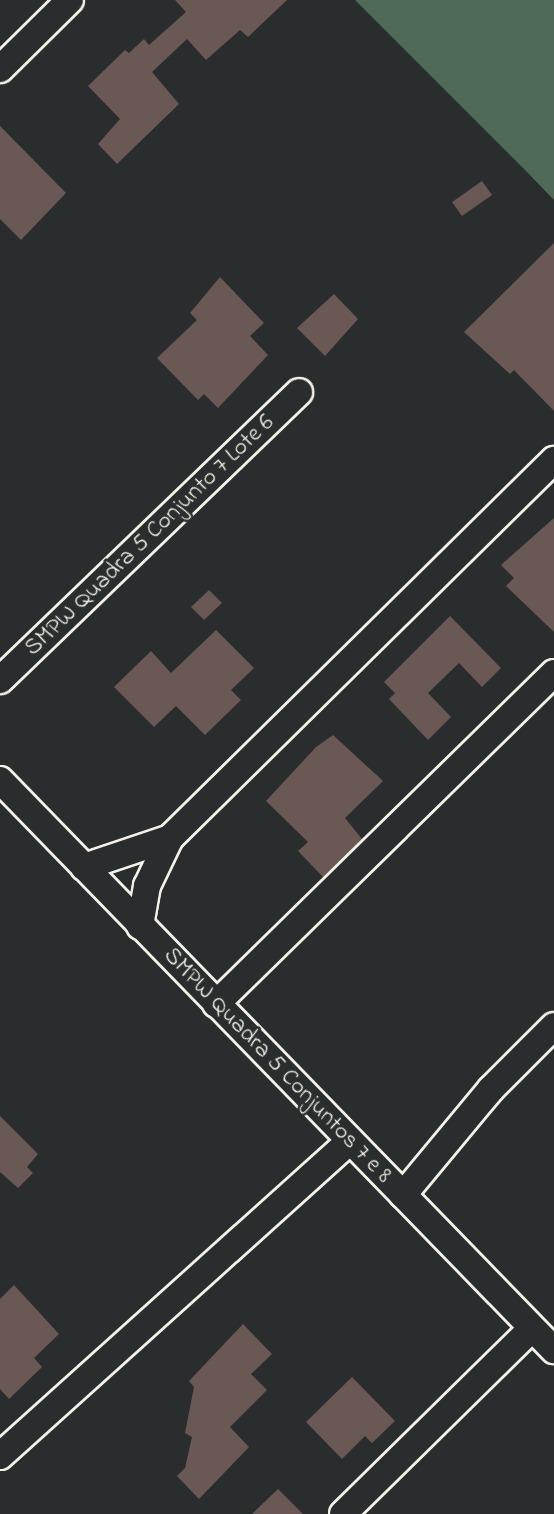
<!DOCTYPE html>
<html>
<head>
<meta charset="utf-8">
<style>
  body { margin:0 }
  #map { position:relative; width:554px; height:1514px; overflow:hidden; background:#2a2d2e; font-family:"Indie Flower",sans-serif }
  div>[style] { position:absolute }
  .green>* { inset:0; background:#506a58 }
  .building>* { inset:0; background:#6a5854 }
  .roads { filter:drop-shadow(2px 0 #f4f1e8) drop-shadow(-2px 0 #f4f1e8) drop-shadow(0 2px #f4f1e8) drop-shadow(0 -2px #f4f1e8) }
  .minor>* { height:26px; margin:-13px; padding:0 13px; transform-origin:13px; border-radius:13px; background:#2a2d2e }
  span { translate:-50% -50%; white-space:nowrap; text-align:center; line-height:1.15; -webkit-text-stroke:5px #2a2d2e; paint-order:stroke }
  .street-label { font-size:24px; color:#f4f1e8 }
</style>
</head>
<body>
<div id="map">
  <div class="green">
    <i style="clip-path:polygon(355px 0,554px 0,554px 200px,528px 173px)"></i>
  </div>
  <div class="building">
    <i style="clip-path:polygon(175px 0,287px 0,248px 37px,240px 30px,206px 60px,187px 39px,152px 72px,179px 104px,117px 164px,98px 144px,120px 119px,88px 86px,125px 50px,129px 53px,144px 39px,149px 45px,186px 12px)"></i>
    <i style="clip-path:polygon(0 126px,66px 193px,21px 240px,0 219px)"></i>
    <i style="clip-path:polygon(482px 181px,492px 195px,462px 216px,452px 202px)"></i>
    <i style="clip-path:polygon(554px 243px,554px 411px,514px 370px,510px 374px,464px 332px)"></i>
    <i style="clip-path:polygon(220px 277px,264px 323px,250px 336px,268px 355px,218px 408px,204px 394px,198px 400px,157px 358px,197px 320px,190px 313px)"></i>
    <i style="clip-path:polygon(334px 294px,358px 319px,325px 356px,297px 328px)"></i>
    <i style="clip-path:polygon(554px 518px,554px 632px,506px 586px,514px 578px,501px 565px)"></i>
    <i style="clip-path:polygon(209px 590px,222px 603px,204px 620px,191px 607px)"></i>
    <i style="clip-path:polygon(450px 616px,501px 668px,482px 687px,459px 663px,428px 693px,451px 717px,428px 740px,389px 699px,395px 693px,384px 682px)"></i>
    <i style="clip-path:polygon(216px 630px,254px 668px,231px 690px,241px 700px,205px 735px,176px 706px,154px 727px,114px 687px,151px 651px,171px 673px)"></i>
    <i style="clip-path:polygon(333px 735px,383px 781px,345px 818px,362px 839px,323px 877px,298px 851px,308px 842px,266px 801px,316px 747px)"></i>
    <i style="clip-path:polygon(0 1116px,38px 1154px,27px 1167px,33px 1173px,18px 1188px,0 1172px)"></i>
    <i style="clip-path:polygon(14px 1285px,59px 1334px,34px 1358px,42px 1367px,9px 1399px,0 1389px,0 1299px)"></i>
    <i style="clip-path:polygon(243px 1324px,272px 1354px,251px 1374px,267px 1390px,230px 1427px,249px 1447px,199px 1499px,177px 1476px,185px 1468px,192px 1437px,185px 1433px,194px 1387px,189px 1381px)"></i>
    <i style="clip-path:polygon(352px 1377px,395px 1421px,372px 1443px,365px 1436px,342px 1459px,306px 1422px)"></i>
    <i style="clip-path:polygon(278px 1489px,303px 1514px,252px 1514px)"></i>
  </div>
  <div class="roads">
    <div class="minor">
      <i style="left:0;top:69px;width:98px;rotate:-44.6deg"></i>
      <i style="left:0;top:680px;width:415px;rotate:-43.9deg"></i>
      <i style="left:0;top:780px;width:795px;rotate:45.82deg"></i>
      <i style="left:84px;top:867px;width:91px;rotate:-18.6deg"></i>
      <i style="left:140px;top:926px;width:41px;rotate:-80.1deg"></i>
      <i style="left:147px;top:886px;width:53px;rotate:-64.4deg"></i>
      <i style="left:170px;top:838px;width:539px;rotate:-44.55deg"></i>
      <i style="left:216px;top:1004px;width:473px;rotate:-44.4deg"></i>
      <i style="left:403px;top:1195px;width:138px;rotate:-50.3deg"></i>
      <i style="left:491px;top:1089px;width:89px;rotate:-45deg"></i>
      <i style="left:0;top:1456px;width:471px;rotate:-42deg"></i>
      <i style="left:343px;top:1514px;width:264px;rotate:-44.5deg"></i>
    </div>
  </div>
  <div class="street-label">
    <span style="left:150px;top:536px;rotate:-44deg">SMPW Quadra 5 Conjunto 7 Lote 6</span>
    <span style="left:277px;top:1066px;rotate:46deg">SMPW Quadra 5 Conjuntos 7 e 8</span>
  </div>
</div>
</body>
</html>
